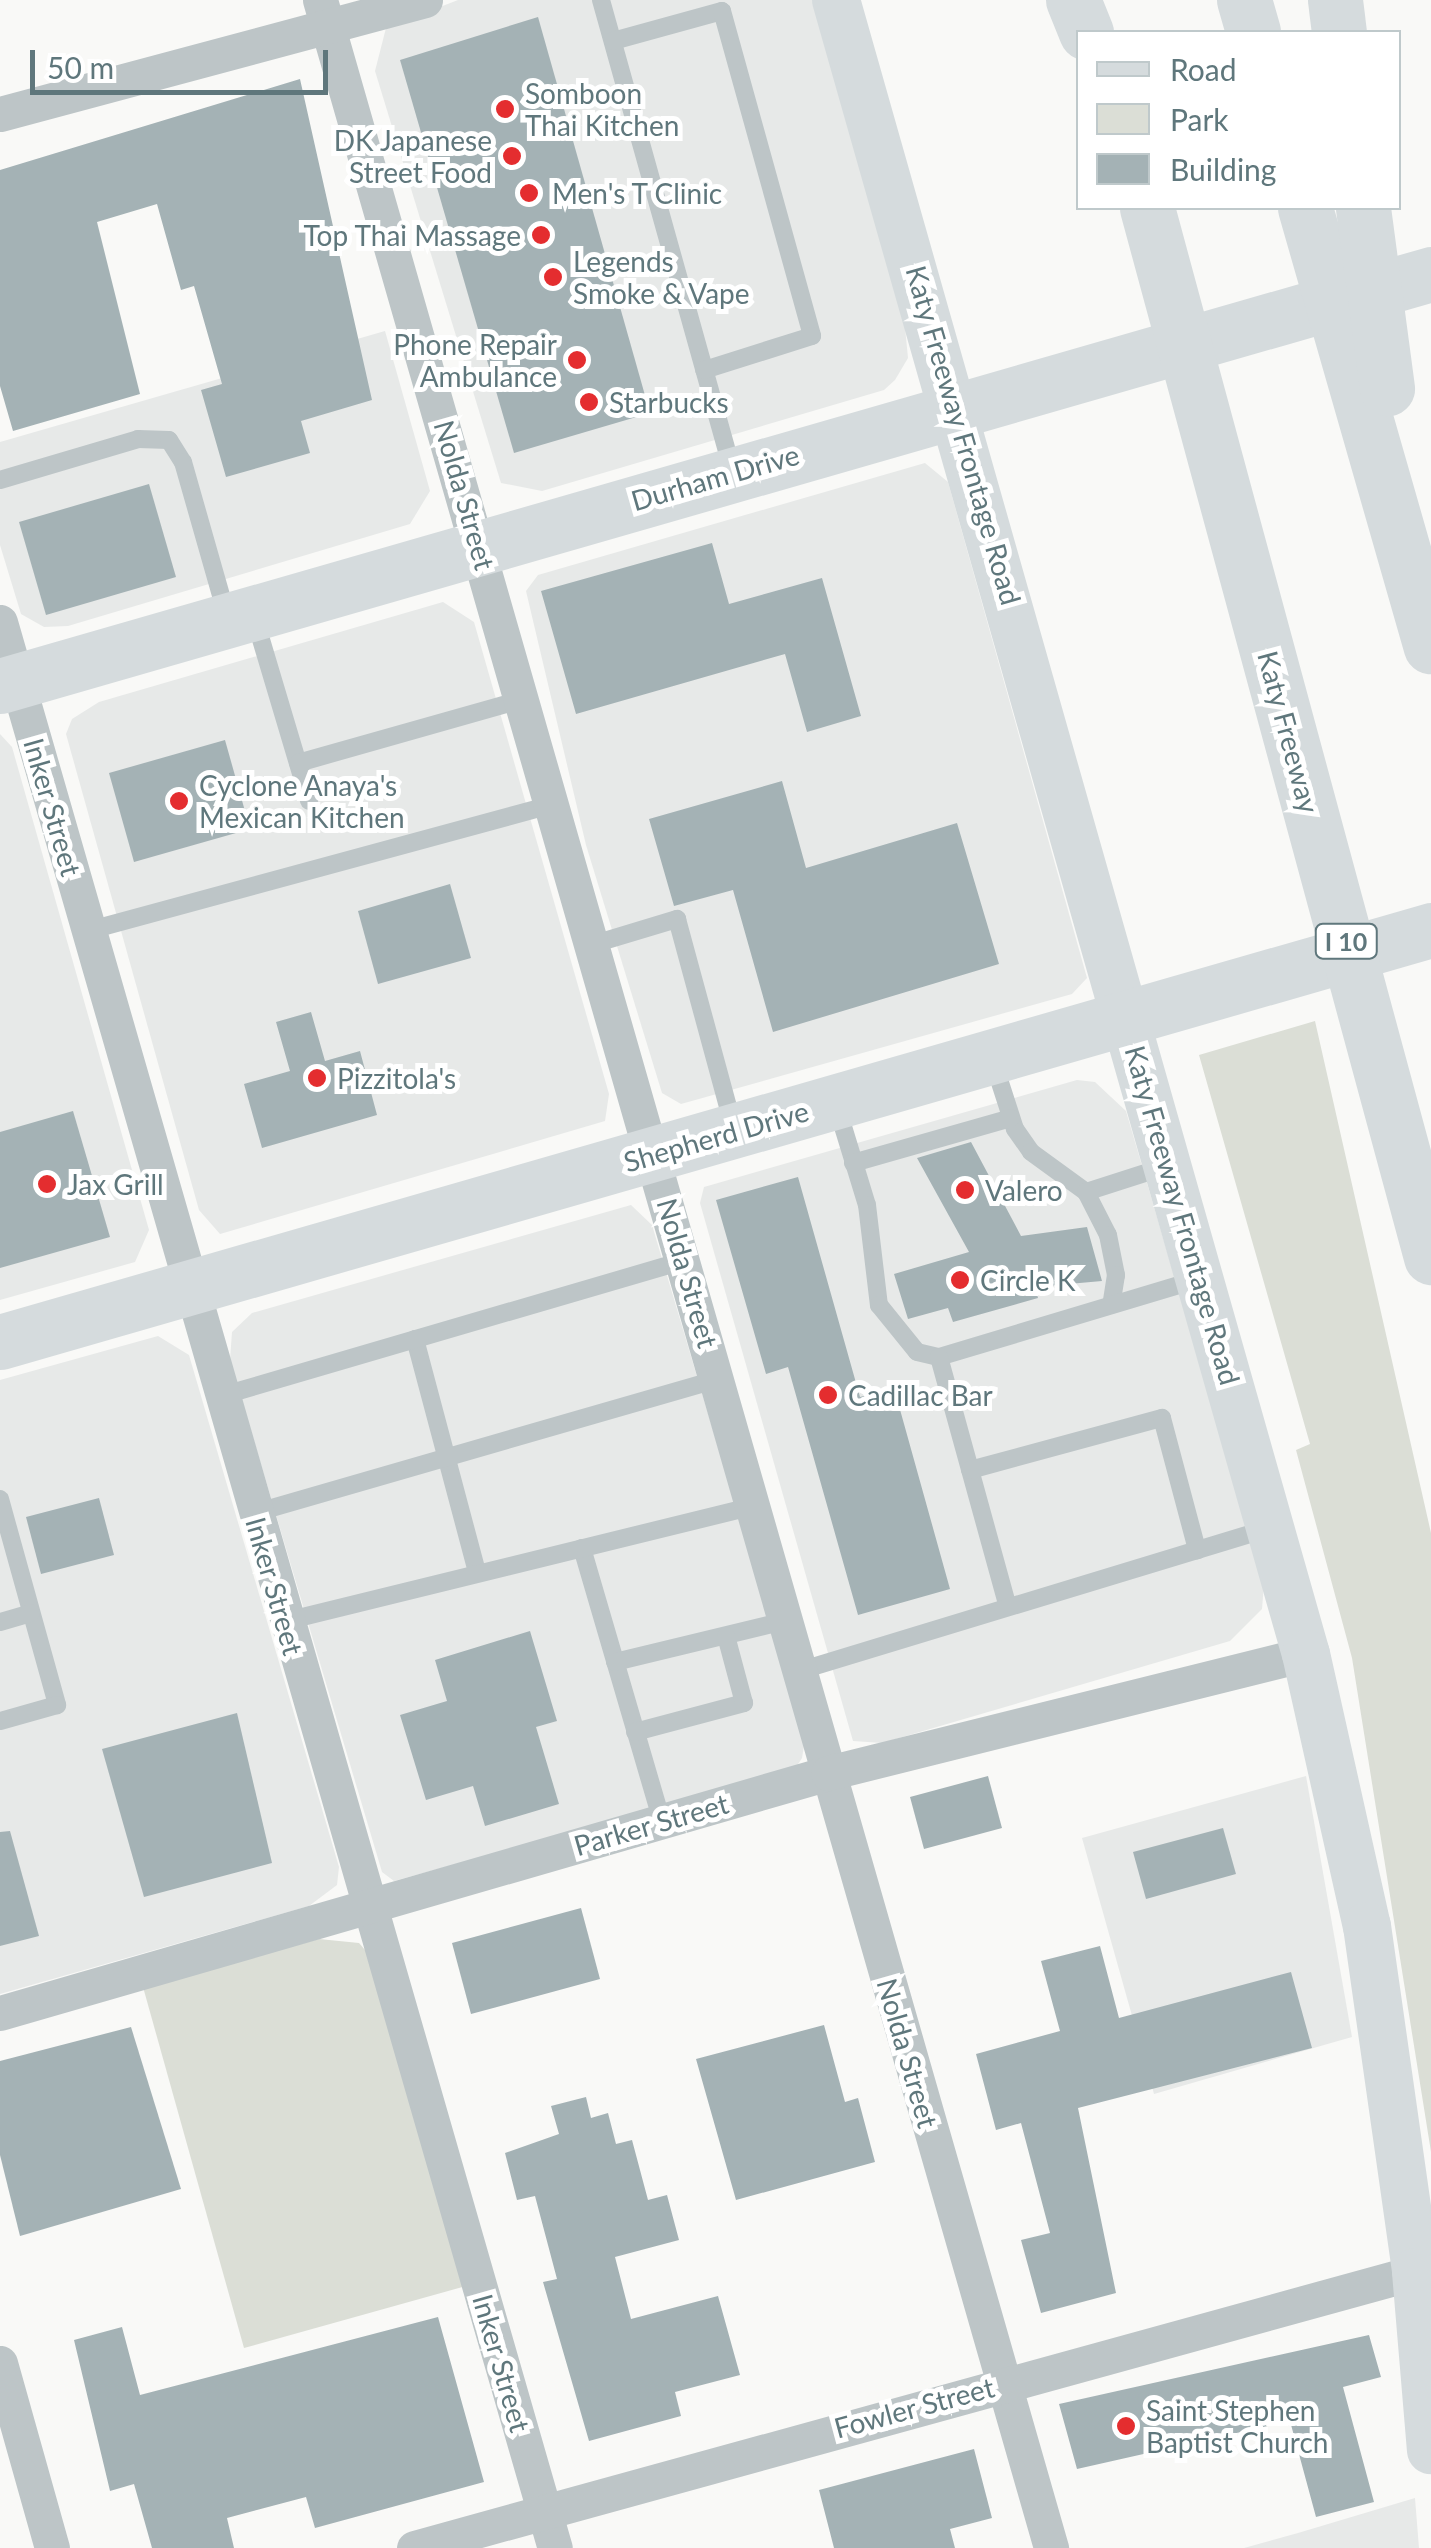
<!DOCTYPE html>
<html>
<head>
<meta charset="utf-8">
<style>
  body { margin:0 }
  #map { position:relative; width:1431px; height:2548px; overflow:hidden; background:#f9f9f7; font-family:Lato,sans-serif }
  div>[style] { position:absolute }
  .built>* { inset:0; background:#e7e9e8 }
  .green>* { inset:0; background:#dbded6 }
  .building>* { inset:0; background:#a4b2b5 }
  .service>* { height:18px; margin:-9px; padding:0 9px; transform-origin:9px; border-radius:9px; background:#bdc5c7 }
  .minor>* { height:35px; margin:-17.5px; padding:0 17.5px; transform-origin:17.5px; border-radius:17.5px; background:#bdc5c7 }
  .secondary>* { height:48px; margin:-24px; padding:0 24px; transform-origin:24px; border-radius:24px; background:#d5dbdd }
  .primary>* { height:55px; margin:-27.5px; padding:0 27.5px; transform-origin:27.5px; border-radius:27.5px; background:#d5dbdd }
  .motorway>* { height:55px; margin:-27.5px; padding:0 27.5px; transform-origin:27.5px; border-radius:27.5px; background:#d5dbdd }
  .dots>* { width:28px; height:28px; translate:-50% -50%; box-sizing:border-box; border:5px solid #fff; border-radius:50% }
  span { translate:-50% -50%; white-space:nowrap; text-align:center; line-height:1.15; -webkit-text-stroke:10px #fff; paint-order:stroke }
  .shield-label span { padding:2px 8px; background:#fff; border:2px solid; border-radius:8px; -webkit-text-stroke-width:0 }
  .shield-label { font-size:25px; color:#5f777c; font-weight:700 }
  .poi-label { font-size:28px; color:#5f777c }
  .left { translate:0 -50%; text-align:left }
  .right { translate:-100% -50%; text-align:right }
  .street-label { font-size:28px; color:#5f777c }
  .legend { position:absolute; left:1076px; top:30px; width:325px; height:180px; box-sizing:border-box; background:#fff; border:2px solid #bfc9cb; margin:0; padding:12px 18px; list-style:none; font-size:30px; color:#5f777c }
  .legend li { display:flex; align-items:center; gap:20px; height:50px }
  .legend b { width:50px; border:2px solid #bfc9cb }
  .scale { position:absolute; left:30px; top:50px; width:298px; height:45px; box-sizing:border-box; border:5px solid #5f777c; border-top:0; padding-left:12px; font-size:30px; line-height:35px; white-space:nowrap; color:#5f777c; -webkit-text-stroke:8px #fff; paint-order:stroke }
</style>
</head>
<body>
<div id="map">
  <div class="built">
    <i style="clip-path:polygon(458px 0,812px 0,904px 317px,908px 358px,895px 380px,884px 390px,542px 491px,501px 483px,375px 71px,386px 28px)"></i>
    <i style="clip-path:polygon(385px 331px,430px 491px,410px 524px,68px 626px,44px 627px,21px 614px,0 545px,0 442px)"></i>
    <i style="clip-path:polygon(925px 463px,948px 482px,1087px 978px,1072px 994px,681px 1104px,662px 1093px,586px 845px,526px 591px,538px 575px)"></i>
    <i style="clip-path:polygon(443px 602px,474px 622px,609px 1094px,605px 1121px,220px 1234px,199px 1210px,66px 734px,72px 719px,99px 702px)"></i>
    <i style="clip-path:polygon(0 734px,12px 747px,149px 1230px,135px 1262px,0 1300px)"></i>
    <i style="clip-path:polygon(1077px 1080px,1095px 1082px,1126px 1111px,1264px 1584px,1262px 1609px,1230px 1641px,882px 1743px,853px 1741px,700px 1203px,704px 1187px)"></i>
    <i style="clip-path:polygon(631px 1205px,652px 1225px,805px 1740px,802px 1758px,793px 1772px,394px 1881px,382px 1872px,230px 1360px,232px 1332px,252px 1313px)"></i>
    <i style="clip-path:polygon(158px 1336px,189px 1355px,339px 1867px,337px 1885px,309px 1906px,0 1994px,0 1380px)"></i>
    <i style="clip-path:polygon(1306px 1776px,1352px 2037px,1154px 2094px,1082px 1838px)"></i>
    <i style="clip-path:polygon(1415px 2498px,1419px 2548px,1244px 2548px,1298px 2533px)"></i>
  </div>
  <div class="green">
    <i style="clip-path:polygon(1315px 1021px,1431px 1533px,1431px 2152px,1352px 1658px,1296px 1450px,1310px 1444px,1199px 1055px)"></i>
    <i style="clip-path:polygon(319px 1939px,359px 1943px,372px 1958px,466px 2286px,244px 2348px,143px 1987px)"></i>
  </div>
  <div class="building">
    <i style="clip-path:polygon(538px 17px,650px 413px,514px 453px,400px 60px)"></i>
    <i style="clip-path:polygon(300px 79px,372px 400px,301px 421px,310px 453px,226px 477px,201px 390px,222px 384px,194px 286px,181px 290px,157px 204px,97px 222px,140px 394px,13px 431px,0 386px,0 170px)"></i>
    <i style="clip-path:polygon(149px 484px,176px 577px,46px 615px,19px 522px)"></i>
    <i style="clip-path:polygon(712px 543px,729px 604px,822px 578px,861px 716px,807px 732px,785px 654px,576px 714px,541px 591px)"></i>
    <i style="clip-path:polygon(225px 740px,250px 829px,134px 862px,109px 773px)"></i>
    <i style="clip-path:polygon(782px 781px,806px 868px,957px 823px,999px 964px,773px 1032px,733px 890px,674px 906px,649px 819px)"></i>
    <i style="clip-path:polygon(450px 884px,471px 958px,378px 984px,358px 911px)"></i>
    <i style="clip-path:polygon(311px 1012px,325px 1061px,360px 1051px,377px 1115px,262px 1148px,244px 1084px,290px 1071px,276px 1022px)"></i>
    <i style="clip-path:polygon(73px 1111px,110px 1237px,0 1268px,0 1132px)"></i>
    <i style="clip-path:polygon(971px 1142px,1021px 1236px,1087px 1227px,1102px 1281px,1035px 1287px,1038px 1298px,953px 1322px,948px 1308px,908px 1319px,894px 1274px,969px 1252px,917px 1158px)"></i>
    <i style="clip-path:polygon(798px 1177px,860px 1397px,894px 1388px,950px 1589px,858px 1615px,788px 1367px,766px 1374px,716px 1200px)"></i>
    <i style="clip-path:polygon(99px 1498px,114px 1555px,41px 1574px,26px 1517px)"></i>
    <i style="clip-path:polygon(530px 1631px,557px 1721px,536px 1727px,559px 1804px,485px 1826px,473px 1786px,426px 1800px,400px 1715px,447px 1701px,435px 1660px)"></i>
    <i style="clip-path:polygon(237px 1713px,272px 1863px,144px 1897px,102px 1749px)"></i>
    <i style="clip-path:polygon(988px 1776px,1002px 1828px,924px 1849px,910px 1797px)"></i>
    <i style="clip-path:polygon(1223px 1828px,1236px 1874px,1146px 1899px,1133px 1852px)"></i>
    <i style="clip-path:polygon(10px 1831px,39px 1936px,0 1946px,0 1832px)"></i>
    <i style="clip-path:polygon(581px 1908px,600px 1979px,471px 2014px,452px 1943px)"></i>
    <i style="clip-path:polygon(1100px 1946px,1119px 2018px,1291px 1972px,1312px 2048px,1078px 2108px,1116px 2293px,1041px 2313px,1021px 2240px,1050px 2233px,1021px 2123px,996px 2130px,976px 2054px,1060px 2031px,1041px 1961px)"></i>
    <i style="clip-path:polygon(824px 2025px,845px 2102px,858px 2098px,875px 2162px,736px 2200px,696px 2059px)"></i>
    <i style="clip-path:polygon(131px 2027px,181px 2189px,20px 2236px,0 2155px,0 2061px)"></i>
    <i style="clip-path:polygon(586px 2097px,591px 2118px,608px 2113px,616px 2144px,632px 2140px,648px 2200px,667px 2195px,679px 2240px,615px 2257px,631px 2319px,718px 2296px,740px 2375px,675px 2392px,681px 2416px,589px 2441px,543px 2282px,557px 2279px,535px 2196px,517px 2200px,505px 2153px,559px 2134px,551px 2106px)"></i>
    <i style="clip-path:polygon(438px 2317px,484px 2482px,315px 2528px,306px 2497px,227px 2518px,234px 2548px,152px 2548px,134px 2484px,110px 2491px,74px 2340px,122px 2327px,140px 2395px)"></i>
    <i style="clip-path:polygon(1369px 2335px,1381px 2377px,1343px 2387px,1374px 2502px,1316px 2517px,1290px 2421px,1077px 2469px,1059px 2404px)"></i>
    <i style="clip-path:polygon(974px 2449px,992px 2518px,950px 2529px,955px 2548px,834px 2548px,819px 2490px)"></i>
  </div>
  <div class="service">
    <i style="left:601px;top:0;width:490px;rotate:74.4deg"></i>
    <i style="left:613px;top:41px;width:113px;rotate:-15.4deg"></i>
    <i style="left:722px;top:11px;width:337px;rotate:74.5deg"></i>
    <i style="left:812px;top:336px;width:113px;rotate:162.5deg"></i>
    <i style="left:0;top:480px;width:144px;rotate:-16.5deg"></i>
    <i style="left:138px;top:439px;width:31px;rotate:2deg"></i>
    <i style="left:169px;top:440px;width:26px;rotate:58deg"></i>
    <i style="left:183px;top:462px;width:157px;rotate:74.1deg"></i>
    <i style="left:254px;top:616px;width:193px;rotate:73.4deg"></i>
    <i style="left:298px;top:763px;width:235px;rotate:-15.8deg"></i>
    <i style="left:87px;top:931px;width:483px;rotate:-15.2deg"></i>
    <i style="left:594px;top:944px;width:87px;rotate:-16.8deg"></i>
    <i style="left:677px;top:919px;width:213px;rotate:74.8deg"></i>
    <i style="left:994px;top:1064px;width:68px;rotate:72.1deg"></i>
    <i style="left:1015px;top:1129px;width:28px;rotate:55deg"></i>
    <i style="left:1031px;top:1152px;width:68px;rotate:36deg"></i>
    <i style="left:1086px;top:1192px;width:48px;rotate:62.9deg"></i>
    <i style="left:1108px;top:1235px;width:41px;rotate:78.7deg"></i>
    <i style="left:1116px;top:1275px;width:30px;rotate:99deg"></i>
    <i style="left:837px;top:1107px;width:102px;rotate:73deg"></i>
    <i style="left:867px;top:1205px;width:101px;rotate:83.2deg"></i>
    <i style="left:879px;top:1305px;width:60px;rotate:51deg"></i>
    <i style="left:917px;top:1352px;width:23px;rotate:13deg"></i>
    <i style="left:939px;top:1357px;width:271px;rotate:-16.7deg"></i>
    <i style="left:853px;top:1163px;width:164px;rotate:-15.9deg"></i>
    <i style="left:1086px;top:1192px;width:85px;rotate:-17.8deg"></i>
    <i style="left:415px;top:1339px;width:241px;rotate:75.1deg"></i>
    <i style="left:939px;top:1357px;width:259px;rotate:74.6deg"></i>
    <i style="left:221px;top:1396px;width:482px;rotate:-16.3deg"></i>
    <i style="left:970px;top:1470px;width:199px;rotate:-15.2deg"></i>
    <i style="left:1162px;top:1418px;width:137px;rotate:75.1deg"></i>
    <i style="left:0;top:1499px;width:214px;rotate:74.5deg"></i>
    <i style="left:57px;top:1705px;width:59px;rotate:164.3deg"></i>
    <i style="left:254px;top:1513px;width:482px;rotate:-16.1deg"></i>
    <i style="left:582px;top:1548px;width:284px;rotate:73.7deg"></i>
    <i style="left:286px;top:1621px;width:481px;rotate:-13.8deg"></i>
    <i style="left:0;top:1622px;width:32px;rotate:-16deg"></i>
    <i style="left:615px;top:1662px;width:175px;rotate:-13.6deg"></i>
    <i style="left:799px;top:1671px;width:489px;rotate:-16.9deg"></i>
    <i style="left:635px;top:1732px;width:113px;rotate:-14.9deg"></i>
    <i style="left:744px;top:1703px;width:69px;rotate:-105deg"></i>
  </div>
  <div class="minor">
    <i style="left:320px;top:0;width:2651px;rotate:73.99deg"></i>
    <i style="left:0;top:114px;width:440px;rotate:-15deg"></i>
    <i style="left:0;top:622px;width:2004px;rotate:73.93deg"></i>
    <i style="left:0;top:2013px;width:862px;rotate:-16.16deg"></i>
    <i style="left:828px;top:1773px;width:493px;rotate:-14deg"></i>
    <i style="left:0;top:2363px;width:192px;rotate:74.3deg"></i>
    <i style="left:414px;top:2548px;width:1039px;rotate:-15.4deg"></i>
  </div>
  <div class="secondary">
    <i style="left:836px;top:0;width:1719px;rotate:74.14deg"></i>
    <i style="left:1306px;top:1654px;width:279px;rotate:77.4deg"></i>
    <i style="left:1367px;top:1926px;width:349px;rotate:81.9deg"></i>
    <i style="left:1416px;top:2272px;width:179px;rotate:85.2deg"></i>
  </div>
  <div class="primary">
    <i style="left:0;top:686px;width:1489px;rotate:-16.06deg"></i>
    <i style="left:0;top:1342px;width:1489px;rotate:-16.06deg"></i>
  </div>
  <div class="motorway">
    <i style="left:1073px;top:0;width:35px;rotate:68deg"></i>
    <i style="left:1244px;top:0;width:33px;rotate:74deg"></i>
    <i style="left:1335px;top:0;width:32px;rotate:83deg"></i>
    <i style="left:1147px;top:208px;width:1087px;rotate:74.85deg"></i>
    <i style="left:1305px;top:208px;width:456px;rotate:74deg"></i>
    <i style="left:1363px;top:208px;width:182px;rotate:82.4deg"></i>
  </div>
  <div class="dots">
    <i style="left:505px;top:109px;background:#e42d2f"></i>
    <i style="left:512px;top:156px;background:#e42d2f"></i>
    <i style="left:529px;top:193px;background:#e42d2f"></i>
    <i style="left:541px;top:235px;background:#e42d2f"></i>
    <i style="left:553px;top:277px;background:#e42d2f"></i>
    <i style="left:577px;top:360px;background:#e42d2f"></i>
    <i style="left:589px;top:402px;background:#e42d2f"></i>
    <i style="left:179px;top:801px;background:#e42d2f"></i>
    <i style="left:317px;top:1078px;background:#e42d2f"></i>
    <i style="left:47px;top:1184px;background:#e42d2f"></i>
    <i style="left:965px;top:1190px;background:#e42d2f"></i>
    <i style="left:960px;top:1280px;background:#e42d2f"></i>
    <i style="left:828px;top:1395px;background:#e42d2f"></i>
    <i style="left:1126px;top:2426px;background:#e42d2f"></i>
  </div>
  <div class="shield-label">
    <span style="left:1346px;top:941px">I 10</span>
  </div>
  <div class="poi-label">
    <span class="left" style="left:525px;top:109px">Somboon<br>Thai Kitchen</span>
    <span class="right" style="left:492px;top:156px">DK Japanese<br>Street Food</span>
    <span class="left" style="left:552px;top:193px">Men's T Clinic</span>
    <span class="right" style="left:521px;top:235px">Top Thai Massage</span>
    <span class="left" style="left:573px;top:277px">Legends<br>Smoke &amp; Vape</span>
    <span class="right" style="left:557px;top:360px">Phone Repair<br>Ambulance</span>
    <span class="left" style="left:609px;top:402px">Starbucks</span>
    <span class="left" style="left:199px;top:801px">Cyclone Anaya's<br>Mexican Kitchen</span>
    <span class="left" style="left:337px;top:1078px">Pizzitola's</span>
    <span class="left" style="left:67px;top:1184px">Jax Grill</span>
    <span class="left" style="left:985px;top:1190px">Valero</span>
    <span class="left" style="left:980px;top:1280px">Circle K</span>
    <span class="left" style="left:848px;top:1395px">Cadillac Bar</span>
    <span class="left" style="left:1146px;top:2426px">Saint Stephen<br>Baptist Church</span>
  </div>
  <div class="street-label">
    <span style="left:964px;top:435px;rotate:74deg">Katy Freeway Frontage Road</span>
    <span style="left:715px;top:477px;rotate:-16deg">Durham Drive</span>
    <span style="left:465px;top:495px;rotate:74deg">Nolda Street</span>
    <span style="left:1289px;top:732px;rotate:75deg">Katy Freeway</span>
    <span style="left:53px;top:807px;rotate:74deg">Inker Street</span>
    <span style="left:716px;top:1136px;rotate:-16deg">Shepherd Drive</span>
    <span style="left:1183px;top:1215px;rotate:74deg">Katy Freeway Frontage Road</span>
    <span style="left:688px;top:1273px;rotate:74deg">Nolda Street</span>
    <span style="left:275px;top:1586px;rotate:74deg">Inker Street</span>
    <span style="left:651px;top:1824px;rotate:-16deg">Parker Street</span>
    <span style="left:908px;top:2053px;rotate:74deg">Nolda Street</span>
    <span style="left:502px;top:2363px;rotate:74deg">Inker Street</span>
    <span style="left:914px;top:2407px;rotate:-15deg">Fowler Street</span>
  </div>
  <ul class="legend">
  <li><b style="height:12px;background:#d5dbdd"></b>Road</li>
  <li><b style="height:28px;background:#dbded6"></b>Park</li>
  <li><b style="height:28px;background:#a4b2b5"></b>Building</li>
  </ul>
  <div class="scale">50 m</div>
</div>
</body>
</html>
